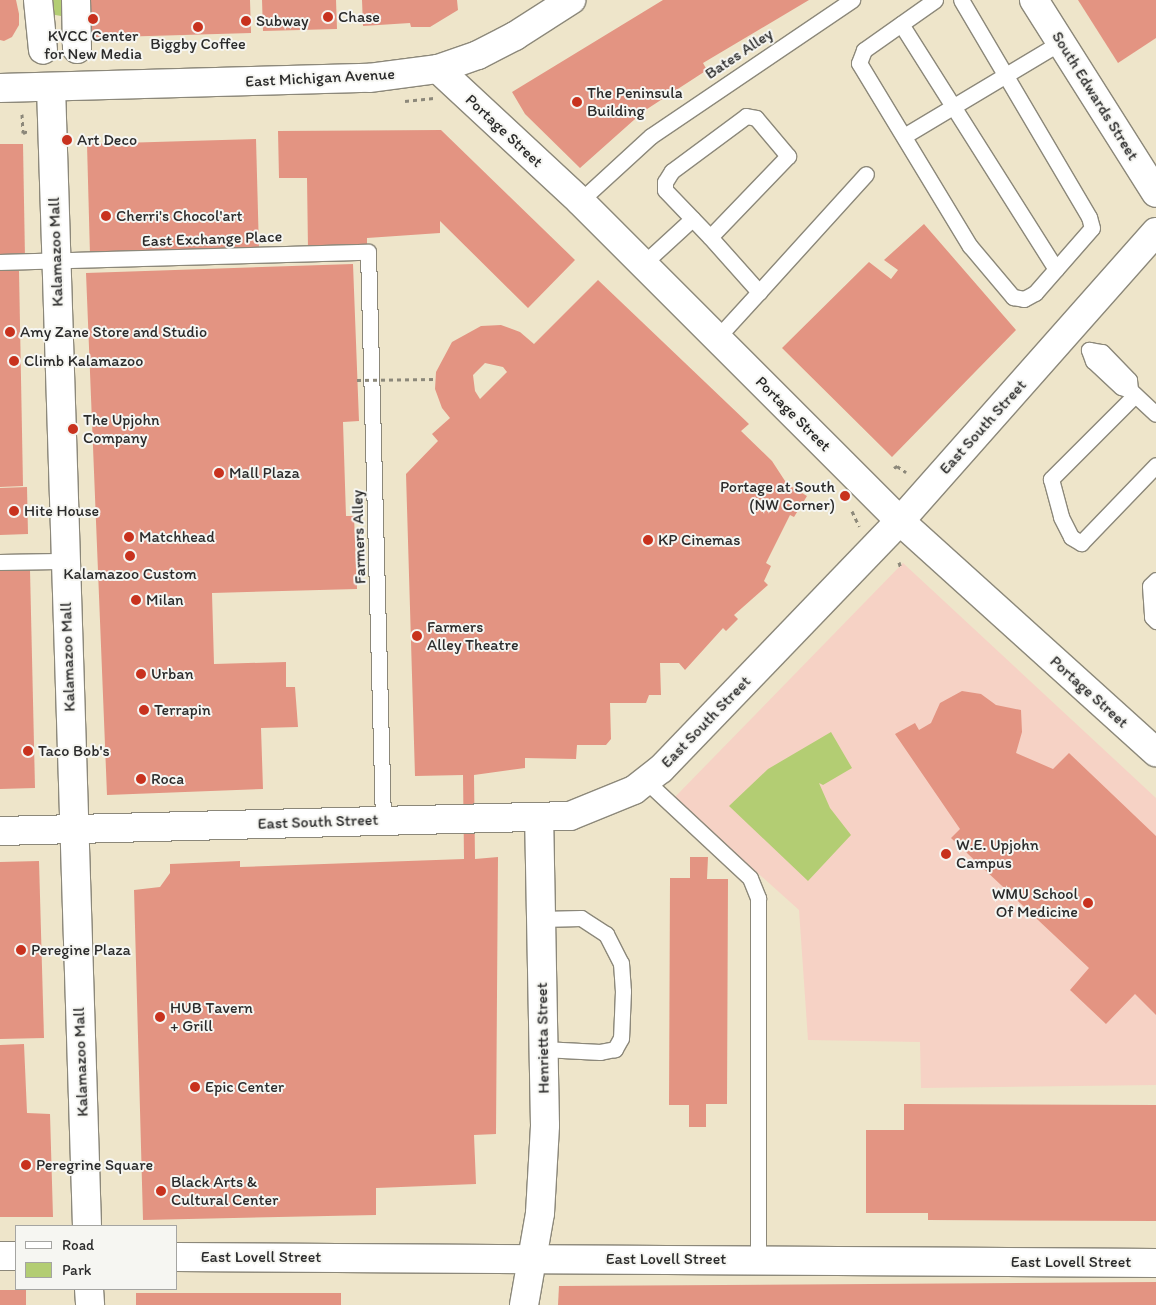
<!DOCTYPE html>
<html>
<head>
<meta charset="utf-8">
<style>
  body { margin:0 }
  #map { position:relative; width:1156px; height:1305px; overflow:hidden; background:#eee5ca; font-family:Itim,sans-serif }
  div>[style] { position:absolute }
  .built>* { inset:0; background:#f6d2c5 }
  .green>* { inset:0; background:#b3cd73 }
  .building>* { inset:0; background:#e39482 }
  .path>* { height:3px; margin-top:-1.5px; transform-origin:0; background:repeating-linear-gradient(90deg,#8c887a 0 4px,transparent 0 8px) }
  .roads { filter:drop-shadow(1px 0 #8c887a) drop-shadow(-1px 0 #8c887a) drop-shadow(0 1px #8c887a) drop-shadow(0 -1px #8c887a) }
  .lane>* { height:15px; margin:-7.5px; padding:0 7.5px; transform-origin:7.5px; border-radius:7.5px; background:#fff }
  .street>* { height:28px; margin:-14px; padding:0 14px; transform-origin:14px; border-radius:14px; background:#fff }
  .secondary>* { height:28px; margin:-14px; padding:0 14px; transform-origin:14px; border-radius:14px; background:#fff }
  .primary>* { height:28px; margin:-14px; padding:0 14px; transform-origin:14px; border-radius:14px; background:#fff }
  .path-bridge>* { height:3px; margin-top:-1.5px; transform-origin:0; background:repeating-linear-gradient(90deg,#8c887a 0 4px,transparent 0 8px) }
  .dots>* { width:14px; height:14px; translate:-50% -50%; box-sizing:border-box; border:2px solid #f6f6f2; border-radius:50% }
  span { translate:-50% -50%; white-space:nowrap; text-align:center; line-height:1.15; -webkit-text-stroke:4px #f6f6f2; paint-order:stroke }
  .poi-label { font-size:16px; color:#2b2b2b }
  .left { translate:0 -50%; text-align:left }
  .right { translate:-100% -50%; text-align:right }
  .street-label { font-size:16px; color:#2b2b2b }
  .legend { position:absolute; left:15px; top:1225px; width:162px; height:65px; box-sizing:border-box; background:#f6f6f2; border:1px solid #a5a5a2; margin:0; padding:6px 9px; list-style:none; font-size:15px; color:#2b2b2b }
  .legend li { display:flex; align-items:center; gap:10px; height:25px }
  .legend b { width:25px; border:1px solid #a5a5a2 }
</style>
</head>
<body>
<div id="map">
  <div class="built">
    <i style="clip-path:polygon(903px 563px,1156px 798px,1156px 1085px,921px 1088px,920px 1042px,808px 1040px,799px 910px,674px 798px)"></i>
  </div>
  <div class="green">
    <i style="clip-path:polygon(43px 0,70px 0,67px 11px,61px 16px,50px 14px)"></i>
    <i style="clip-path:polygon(831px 732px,852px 768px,823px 785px,819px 783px,830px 808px,851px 835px,808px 881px,729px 806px,768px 769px)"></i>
  </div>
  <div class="building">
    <i style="clip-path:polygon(0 0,16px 0,19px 14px,19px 25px,12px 37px,4px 41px,0 40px)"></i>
    <i style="clip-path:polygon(81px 0,250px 0,251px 33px,82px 38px)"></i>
    <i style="clip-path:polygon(262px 0,336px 0,337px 29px,263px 31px)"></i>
    <i style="clip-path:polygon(362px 0,457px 0,458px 10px,430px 27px,411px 27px,410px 23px,363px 26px)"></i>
    <i style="clip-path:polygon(663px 0,809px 0,703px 63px,707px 70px,644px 111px,580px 168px,525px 114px,512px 92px)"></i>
    <i style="clip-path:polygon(1078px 0,1156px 0,1156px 38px,1118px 63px)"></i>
    <i style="clip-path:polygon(441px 130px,575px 260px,528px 308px,440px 221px,440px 233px,367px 238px,367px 248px,308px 250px,307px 178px,279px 178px,278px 131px)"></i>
    <i style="clip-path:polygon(256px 139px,259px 250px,90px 255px,87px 144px)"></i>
    <i style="clip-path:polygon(0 144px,23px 144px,25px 258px,0 259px)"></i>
    <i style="clip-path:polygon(924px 224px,1016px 330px,892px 457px,782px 348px,869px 262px,891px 279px,898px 270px,884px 260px)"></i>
    <i style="clip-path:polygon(353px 264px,359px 421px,343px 422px,346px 516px,354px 516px,357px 589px,212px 593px,214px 664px,286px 662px,286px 687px,295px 687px,298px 727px,261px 728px,263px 789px,107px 795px,86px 273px)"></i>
    <i style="clip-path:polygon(0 271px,19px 271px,23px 486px,0 487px)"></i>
    <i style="clip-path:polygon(evenodd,598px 280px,749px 424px,741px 431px,772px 461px,787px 484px,807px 496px,794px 517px,790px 515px,766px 563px,771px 566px,764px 581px,768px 585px,734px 615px,738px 619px,726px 631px,723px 628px,685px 670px,679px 663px,660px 663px,661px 695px,649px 695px,646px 703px,610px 703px,611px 739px,606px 745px,577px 745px,576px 759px,525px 758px,525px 768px,474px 775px,475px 859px,498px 857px,496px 1134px,474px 1135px,476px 1184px,376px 1188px,376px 1215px,143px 1220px,134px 890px,160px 887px,170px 873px,170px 864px,240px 861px,240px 867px,464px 859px,463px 775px,415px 776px,406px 474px,438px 441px,432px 434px,450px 418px,442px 408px,435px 389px,436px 372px,452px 342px,481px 326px,501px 325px,520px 332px,534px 344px,598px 280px,485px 363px,503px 367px,507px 372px,480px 399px,475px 391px,473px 375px,485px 363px)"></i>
    <i style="clip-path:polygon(27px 487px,28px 534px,0 535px,0 488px)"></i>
    <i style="clip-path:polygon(0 570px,30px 570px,35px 788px,0 789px)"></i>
    <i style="clip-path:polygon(962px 691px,981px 694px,996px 705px,1021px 710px,1022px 732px,1016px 753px,1053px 769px,1069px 753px,1156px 836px,1156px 1015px,1135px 994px,1106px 1024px,1070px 990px,1089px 968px,951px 838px,960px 829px,895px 734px,915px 723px,919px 730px,931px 723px,940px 703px)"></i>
    <i style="clip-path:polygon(690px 857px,708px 857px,707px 879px,728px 879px,727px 1104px,706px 1104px,706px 1127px,689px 1127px,689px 1105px,669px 1105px,670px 878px,690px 878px)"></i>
    <i style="clip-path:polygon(39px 861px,44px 1038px,0 1039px,0 862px)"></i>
    <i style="clip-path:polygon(24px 1044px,27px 1113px,50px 1114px,53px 1217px,0 1217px,0 1045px)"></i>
    <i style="clip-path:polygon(904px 1104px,1156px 1105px,1156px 1221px,928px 1220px,928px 1213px,866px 1213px,866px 1130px,904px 1130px)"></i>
    <i style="clip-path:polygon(1156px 1282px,1156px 1305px,558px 1305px,559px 1286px)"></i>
    <i style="clip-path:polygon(0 1290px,26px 1290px,26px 1305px,0 1305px)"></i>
    <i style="clip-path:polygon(136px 1293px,341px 1293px,341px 1305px,136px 1305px)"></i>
  </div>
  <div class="path">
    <i style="left:405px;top:101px;width:29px;rotate:-6deg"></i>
    <i style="left:22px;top:114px;width:19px;rotate:87deg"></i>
    <i style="left:23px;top:133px;width:5px;rotate:-22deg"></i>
    <i style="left:894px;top:468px;width:4px;rotate:-34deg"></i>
    <i style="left:897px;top:466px;width:11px;rotate:34deg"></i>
    <i style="left:852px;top:511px;width:17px;rotate:65deg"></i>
    <i style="left:899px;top:562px;width:7px;rotate:74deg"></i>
  </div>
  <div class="roads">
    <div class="lane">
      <i style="left:935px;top:0;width:87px;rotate:144.8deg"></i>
      <i style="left:864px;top:50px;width:14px;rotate:111deg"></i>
      <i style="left:859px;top:63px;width:214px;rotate:58.8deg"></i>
      <i style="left:970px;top:246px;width:67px;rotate:49.9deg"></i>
      <i style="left:1013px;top:297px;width:11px;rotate:10deg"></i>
      <i style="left:1024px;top:299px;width:13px;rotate:-29deg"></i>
      <i style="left:1035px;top:293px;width:86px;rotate:-48.8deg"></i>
      <i style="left:1092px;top:228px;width:11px;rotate:-105deg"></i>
      <i style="left:1089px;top:217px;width:252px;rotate:-120.5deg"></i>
      <i style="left:901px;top:24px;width:290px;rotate:57.7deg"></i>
      <i style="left:746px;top:116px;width:10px;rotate:11deg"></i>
      <i style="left:756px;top:118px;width:50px;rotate:49.9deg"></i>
      <i style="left:788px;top:156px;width:112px;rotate:133.9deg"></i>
      <i style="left:710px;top:237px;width:65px;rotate:-133.8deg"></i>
      <i style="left:665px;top:190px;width:8px;rotate:-90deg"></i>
      <i style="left:665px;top:182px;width:13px;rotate:-58deg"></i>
      <i style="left:672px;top:171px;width:92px;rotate:-36.6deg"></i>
      <i style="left:904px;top:136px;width:183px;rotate:-30.9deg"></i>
      <i style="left:580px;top:201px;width:96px;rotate:-42.5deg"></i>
      <i style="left:651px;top:136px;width:243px;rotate:-34.1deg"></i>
      <i style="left:710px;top:237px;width:74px;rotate:48.3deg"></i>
      <i style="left:759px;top:292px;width:62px;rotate:132.4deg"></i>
      <i style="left:0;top:262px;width:368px;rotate:-1.6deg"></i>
      <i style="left:368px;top:252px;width:568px;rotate:88.49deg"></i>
      <i style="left:643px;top:264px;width:67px;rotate:-42.6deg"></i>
      <i style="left:759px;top:292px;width:159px;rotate:-47.8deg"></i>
      <i style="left:1089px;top:350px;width:13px;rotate:9deg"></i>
      <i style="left:1102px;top:352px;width:39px;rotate:46deg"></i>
      <i style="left:1129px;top:380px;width:10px;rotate:84deg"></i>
      <i style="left:1130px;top:390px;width:9px;rotate:-162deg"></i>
      <i style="left:1121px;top:387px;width:38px;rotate:-137deg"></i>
      <i style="left:1093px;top:361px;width:12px;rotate:-110deg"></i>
      <i style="left:1130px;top:390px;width:35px;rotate:43deg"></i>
      <i style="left:1135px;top:395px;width:119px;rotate:135deg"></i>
      <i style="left:1051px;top:479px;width:39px;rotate:75deg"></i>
      <i style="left:1061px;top:517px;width:22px;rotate:63deg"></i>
      <i style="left:1071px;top:537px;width:12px;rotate:31deg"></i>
      <i style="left:1081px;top:543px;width:108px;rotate:-46.1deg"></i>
      <i style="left:0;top:562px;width:66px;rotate:-0.9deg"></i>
      <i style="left:1156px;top:580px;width:8px;rotate:135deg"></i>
      <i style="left:1150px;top:586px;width:31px;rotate:86deg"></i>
      <i style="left:1152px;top:617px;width:6px;rotate:45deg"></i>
      <i style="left:646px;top:781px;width:142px;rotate:43deg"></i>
      <i style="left:750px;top:878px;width:22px;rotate:68deg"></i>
      <i style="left:758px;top:898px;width:362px;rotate:90deg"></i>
      <i style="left:541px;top:919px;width:40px;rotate:-1.4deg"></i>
      <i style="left:581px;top:918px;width:30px;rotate:33deg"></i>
      <i style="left:606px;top:934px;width:33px;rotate:63deg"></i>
      <i style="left:621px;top:963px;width:28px;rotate:86deg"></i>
      <i style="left:623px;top:991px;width:47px;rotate:92.4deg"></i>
      <i style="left:621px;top:1038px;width:13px;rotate:119deg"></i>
      <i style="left:615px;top:1049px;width:15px;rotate:169deg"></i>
      <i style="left:600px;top:1052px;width:57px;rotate:-177deg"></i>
    </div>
    <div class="street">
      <i style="left:38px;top:0;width:50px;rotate:84.3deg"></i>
      <i style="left:76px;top:0;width:49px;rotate:88.8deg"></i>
      <i style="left:1034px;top:0;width:228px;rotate:57.7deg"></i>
      <i style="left:51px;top:87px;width:1140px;rotate:88.19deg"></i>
      <i style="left:0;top:831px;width:570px;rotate:-1.51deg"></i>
      <i style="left:570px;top:816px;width:69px;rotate:-22.1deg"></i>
      <i style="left:634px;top:790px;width:34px;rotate:-38deg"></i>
      <i style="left:661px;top:769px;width:344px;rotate:-46.1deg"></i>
      <i style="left:900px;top:521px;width:386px;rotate:-48.5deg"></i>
      <i style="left:89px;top:1289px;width:16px;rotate:86deg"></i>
      <i style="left:524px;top:1305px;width:93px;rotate:-80.1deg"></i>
      <i style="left:540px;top:1213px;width:88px;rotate:-86.7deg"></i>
      <i style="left:545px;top:1125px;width:308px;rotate:-91.1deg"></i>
    </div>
    <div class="secondary">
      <i style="left:438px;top:69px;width:194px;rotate:42.9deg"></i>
      <i style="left:580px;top:201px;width:453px;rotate:45deg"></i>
      <i style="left:900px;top:521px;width:345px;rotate:42.1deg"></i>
      <i style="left:0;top:1256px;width:16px"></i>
      <i style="left:176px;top:1257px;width:980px;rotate:0.35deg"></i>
    </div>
    <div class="primary">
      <i style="left:0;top:88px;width:369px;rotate:-1.6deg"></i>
      <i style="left:369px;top:78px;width:70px;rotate:-7.4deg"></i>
      <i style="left:438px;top:69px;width:42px;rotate:-19.3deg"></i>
      <i style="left:478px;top:55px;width:42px;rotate:-27.2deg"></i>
      <i style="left:515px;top:36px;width:67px;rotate:-32.7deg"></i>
    </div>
  </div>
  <div class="path-bridge">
    <i style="left:357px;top:380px;width:79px;rotate:-0.7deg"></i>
  </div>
  <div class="dots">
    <i style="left:328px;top:17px;background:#c8321e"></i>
    <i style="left:93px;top:19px;background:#c8321e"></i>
    <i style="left:246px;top:21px;background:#c8321e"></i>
    <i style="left:198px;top:27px;background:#c8321e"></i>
    <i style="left:577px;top:102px;background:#c8321e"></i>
    <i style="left:67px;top:140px;background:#c8321e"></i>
    <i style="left:106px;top:216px;background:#c8321e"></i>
    <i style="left:10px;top:332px;background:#c8321e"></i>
    <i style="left:14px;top:361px;background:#c8321e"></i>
    <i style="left:73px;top:429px;background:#c8321e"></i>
    <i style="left:219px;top:473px;background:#c8321e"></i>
    <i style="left:845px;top:496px;background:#c8321e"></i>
    <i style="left:14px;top:511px;background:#c8321e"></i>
    <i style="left:129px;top:537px;background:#c8321e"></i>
    <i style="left:648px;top:540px;background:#c8321e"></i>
    <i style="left:130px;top:556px;background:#c8321e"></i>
    <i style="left:136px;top:600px;background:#c8321e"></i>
    <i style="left:417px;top:636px;background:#c8321e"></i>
    <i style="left:141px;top:674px;background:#c8321e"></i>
    <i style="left:144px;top:710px;background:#c8321e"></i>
    <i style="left:28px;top:751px;background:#c8321e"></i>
    <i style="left:141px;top:779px;background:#c8321e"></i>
    <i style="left:946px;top:854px;background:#c8321e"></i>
    <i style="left:1088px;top:903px;background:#c8321e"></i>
    <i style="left:21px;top:950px;background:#c8321e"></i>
    <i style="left:160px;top:1017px;background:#c8321e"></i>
    <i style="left:195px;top:1087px;background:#c8321e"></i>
    <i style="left:26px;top:1165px;background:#c8321e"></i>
    <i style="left:161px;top:1191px;background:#c8321e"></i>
  </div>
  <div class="poi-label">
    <span class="left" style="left:338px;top:17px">Chase</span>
    <span class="left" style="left:256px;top:21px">Subway</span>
    <span style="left:93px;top:45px">KVCC Center<br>for New Media</span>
    <span style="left:198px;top:44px">Biggby Coffee</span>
    <span class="left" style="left:587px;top:102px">The Peninsula<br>Building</span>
    <span class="left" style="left:77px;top:140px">Art Deco</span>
    <span class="left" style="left:116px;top:216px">Cherri's Chocol'art</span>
    <span class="left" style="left:20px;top:332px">Amy Zane Store and Studio</span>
    <span class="left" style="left:24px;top:361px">Climb Kalamazoo</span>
    <span class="left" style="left:83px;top:429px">The Upjohn<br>Company</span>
    <span class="left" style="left:229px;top:473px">Mall Plaza</span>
    <span class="right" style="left:835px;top:496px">Portage at South<br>(NW Corner)</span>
    <span class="left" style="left:24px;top:511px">Hite House</span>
    <span class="left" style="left:139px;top:537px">Matchhead</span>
    <span class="left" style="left:658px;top:540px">KP Cinemas</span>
    <span style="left:130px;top:574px">Kalamazoo Custom</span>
    <span class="left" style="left:146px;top:600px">Milan</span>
    <span class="left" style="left:427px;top:636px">Farmers<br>Alley Theatre</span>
    <span class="left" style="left:151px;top:674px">Urban</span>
    <span class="left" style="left:154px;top:710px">Terrapin</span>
    <span class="left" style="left:38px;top:751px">Taco Bob's</span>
    <span class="left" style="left:151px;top:779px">Roca</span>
    <span class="left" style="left:956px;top:854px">W.E. Upjohn<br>Campus</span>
    <span class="right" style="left:1078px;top:903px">WMU School<br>Of Medicine</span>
    <span class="left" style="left:31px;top:950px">Peregine Plaza</span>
    <span class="left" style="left:170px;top:1017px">HUB Tavern<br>+ Grill</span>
    <span class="left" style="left:205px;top:1087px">Epic Center</span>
    <span class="left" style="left:36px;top:1165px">Peregrine Square</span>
    <span class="left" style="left:171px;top:1191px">Black Arts &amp;<br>Cultural Center</span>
  </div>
  <div class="street-label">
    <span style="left:739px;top:54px;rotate:-34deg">Bates Alley</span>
    <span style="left:320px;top:78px;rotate:-3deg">East Michigan Avenue</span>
    <span style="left:1095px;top:96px;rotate:58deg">South Edwards Street</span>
    <span style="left:504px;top:131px;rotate:43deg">Portage Street</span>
    <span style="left:212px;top:239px;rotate:-2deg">East Exchange Place</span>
    <span style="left:56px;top:252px;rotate:-92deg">Kalamazoo Mall</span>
    <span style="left:793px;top:414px;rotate:45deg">Portage Street</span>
    <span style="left:983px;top:427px;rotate:-48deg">East South Street</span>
    <span style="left:359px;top:537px;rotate:-92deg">Farmers Alley</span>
    <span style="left:68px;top:657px;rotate:-92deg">Kalamazoo Mall</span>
    <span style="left:1089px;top:692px;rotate:42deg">Portage Street</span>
    <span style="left:706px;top:722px;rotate:-46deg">East South Street</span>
    <span style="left:318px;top:822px;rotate:-2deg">East South Street</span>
    <span style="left:543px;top:1038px;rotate:-91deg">Henrietta Street</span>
    <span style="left:81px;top:1062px;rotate:-92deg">Kalamazoo Mall</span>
    <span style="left:261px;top:1257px">East Lovell Street</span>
    <span style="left:666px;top:1259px">East Lovell Street</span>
    <span style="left:1071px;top:1262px">East Lovell Street</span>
  </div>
  <ul class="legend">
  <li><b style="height:6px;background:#fff"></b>Road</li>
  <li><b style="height:14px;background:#b3cd73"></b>Park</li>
  </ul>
</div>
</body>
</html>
